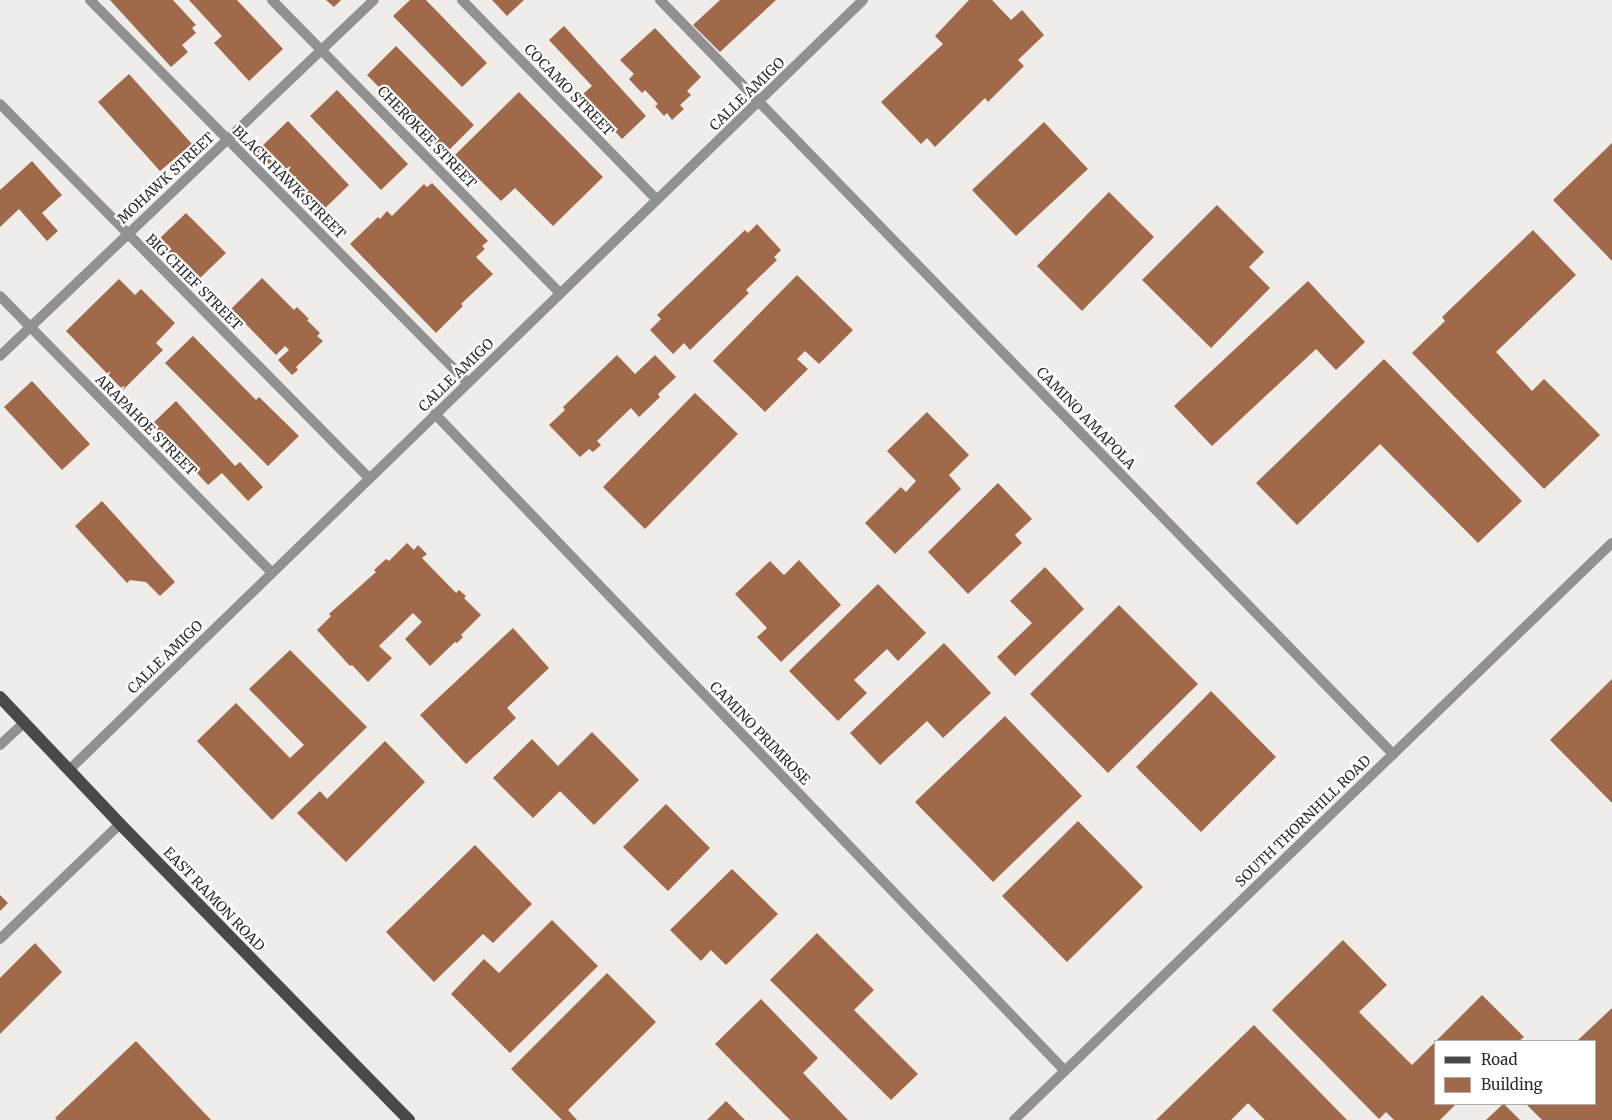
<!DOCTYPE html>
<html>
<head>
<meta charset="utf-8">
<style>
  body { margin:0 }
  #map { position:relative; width:1612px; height:1120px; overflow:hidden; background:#f0ecea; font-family:Merriweather,serif }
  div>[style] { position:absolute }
  .building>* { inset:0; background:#a0694a }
  .service>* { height:10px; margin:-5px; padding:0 5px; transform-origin:5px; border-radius:5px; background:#929192 }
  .minor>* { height:10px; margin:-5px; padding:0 5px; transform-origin:5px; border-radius:5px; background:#929192 }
  .primary>* { height:12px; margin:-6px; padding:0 6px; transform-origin:6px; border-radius:6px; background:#4a484a }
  span { translate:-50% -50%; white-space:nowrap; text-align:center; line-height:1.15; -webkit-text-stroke:4.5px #fff; paint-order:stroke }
  .street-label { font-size:14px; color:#2d2c2b }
  .legend { position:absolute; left:1434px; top:1040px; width:162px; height:65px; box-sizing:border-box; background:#fff; border:1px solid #ababaa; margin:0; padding:6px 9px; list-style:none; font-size:15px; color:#2d2c2b }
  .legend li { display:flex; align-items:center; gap:10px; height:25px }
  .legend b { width:25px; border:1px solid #ababaa }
</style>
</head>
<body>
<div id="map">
  <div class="building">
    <i style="clip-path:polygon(110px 0,173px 0,196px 25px,192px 28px,196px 33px,182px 45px,188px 52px,171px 67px)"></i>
    <i style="clip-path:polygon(189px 0,237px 0,283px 49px,249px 81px,214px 43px,222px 36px)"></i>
    <i style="clip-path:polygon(326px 0,341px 0,334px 7px)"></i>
    <i style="clip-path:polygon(410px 0,426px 0,487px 63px,462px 87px,393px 16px)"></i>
    <i style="clip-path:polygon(492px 0,524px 0,507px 16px)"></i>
    <i style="clip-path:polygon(720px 0,776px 0,720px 52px,693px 25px)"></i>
    <i style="clip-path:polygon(969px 0,992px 0,1011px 20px,1022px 10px,1044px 35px,1018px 60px,1024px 66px,988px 102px,985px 98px,935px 147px,927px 138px,921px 144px,881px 102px,943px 44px,935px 36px)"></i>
    <i style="clip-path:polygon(564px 26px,646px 116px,622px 139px,582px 95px,592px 86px,549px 40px)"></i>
    <i style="clip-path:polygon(655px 28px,701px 77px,687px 91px,691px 95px,680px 105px,684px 109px,672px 120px,667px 113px,664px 116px,655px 106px,658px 104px,645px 90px,642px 93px,629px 79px,634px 74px,620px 60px)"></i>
    <i style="clip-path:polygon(396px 46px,474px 125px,445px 154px,367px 75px)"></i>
    <i style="clip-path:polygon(129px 74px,192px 144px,160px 171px,98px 102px)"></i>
    <i style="clip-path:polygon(337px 90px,408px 164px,381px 190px,310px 116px)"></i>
    <i style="clip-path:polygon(519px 92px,603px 177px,553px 226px,515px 188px,501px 201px,455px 155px)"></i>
    <i style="clip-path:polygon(288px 121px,349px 185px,317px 216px,257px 151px)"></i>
    <i style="clip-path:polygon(1044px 122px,1088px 169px,1016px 236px,972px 190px)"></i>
    <i style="clip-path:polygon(1612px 143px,1612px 261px,1553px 200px)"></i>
    <i style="clip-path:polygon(32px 161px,62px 195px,42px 213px,58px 231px,47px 241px,19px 209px,0 227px,0 190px)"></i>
    <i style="clip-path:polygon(432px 183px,488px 241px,482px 246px,485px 249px,476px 257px,493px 274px,461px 304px,463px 306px,436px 333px,350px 244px,378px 217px,380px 219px,387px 211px,392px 216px,424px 184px,427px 187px)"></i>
    <i style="clip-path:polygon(1109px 192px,1154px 237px,1082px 311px,1037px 266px)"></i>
    <i style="clip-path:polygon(1217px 205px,1264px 252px,1249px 267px,1270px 288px,1211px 348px,1142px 280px)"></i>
    <i style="clip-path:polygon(186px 213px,226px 253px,197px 281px,157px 241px)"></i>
    <i style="clip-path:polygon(757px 224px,781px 250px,774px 257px,777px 260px,746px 290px,749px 293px,690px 350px,684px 343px,673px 354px,650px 330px,661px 319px,657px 315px,745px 230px,748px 233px)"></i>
    <i style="clip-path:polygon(1533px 230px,1576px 275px,1496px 352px,1532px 391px,1544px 379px,1600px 435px,1544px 489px,1412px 353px,1445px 321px,1442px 317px)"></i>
    <i style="clip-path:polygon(797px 275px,853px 330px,819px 364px,805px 351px,797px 359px,808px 369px,765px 412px,713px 361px)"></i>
    <i style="clip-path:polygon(262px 278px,294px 310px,297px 307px,309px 319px,307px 320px,320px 333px,317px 336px,323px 341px,296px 367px,298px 370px,292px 375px,278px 360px,289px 350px,285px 346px,276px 355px,231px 309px)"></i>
    <i style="clip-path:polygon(119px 279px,135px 295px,141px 289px,175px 323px,156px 343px,163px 350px,123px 390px,66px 331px)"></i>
    <i style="clip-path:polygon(1308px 281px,1365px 342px,1336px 370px,1316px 349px,1212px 446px,1174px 406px)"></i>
    <i style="clip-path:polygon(193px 336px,256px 400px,259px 397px,299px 436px,268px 466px,165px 363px)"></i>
    <i style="clip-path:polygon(617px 355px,635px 374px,655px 355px,676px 377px,658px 394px,660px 397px,639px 417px,631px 408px,597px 441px,601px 445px,593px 452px,589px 449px,580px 457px,549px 425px,565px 410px,563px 407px)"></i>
    <i style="clip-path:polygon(1384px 359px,1522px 501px,1478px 543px,1380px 444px,1297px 525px,1256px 483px)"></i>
    <i style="clip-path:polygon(32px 381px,90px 444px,62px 470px,4px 407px)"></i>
    <i style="clip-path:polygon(695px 393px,738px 434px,645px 529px,603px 487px)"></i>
    <i style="clip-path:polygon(176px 401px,235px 466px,240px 462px,263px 487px,248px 501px,222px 473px,208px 485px,152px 424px)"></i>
    <i style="clip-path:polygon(927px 412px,969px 455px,949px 475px,961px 489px,895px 554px,865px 523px,901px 487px,906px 492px,916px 481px,887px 451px)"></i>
    <i style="clip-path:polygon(998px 483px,1032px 519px,1015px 535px,1022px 543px,968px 594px,928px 552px)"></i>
    <i style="clip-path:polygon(102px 501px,175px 582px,160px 596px,146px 582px,130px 580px,127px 583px,75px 526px)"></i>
    <i style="clip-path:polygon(407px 543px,414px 550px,418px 545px,427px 554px,422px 558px,456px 593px,459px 590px,466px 596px,464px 598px,481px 615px,461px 635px,463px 637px,457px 643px,455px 642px,430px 666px,405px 639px,422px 622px,413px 613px,379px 646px,392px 658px,368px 682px,352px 665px,350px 666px,317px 630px,331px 616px,329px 614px,376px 572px,374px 570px,386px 559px,389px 561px)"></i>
    <i style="clip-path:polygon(799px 560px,841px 605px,781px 662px,757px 637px,767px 628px,735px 594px,770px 561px,784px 575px)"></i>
    <i style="clip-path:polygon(1045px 567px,1084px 609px,1015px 676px,997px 657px,1032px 623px,1010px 601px)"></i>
    <i style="clip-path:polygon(878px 584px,926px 633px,898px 661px,887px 649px,854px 680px,867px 693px,838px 721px,789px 671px)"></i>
    <i style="clip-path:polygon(1119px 605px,1198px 684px,1108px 773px,1030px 694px)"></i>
    <i style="clip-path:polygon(513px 628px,549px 668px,507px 708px,516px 718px,466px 764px,420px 715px)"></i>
    <i style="clip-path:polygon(944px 643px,991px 693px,943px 738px,927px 721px,880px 765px,850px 733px)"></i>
    <i style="clip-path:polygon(290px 650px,367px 727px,272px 820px,197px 741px,236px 703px,290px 758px,304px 745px,249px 689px)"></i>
    <i style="clip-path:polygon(1612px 679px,1612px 803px,1550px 740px)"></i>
    <i style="clip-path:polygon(1211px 691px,1276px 757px,1201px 832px,1136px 767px)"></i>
    <i style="clip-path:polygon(1005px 716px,1082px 796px,993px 882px,915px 802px)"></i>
    <i style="clip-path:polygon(592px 732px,639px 780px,594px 825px,560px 791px,533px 818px,493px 778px,532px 739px,558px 766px)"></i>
    <i style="clip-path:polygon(385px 741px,425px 782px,346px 862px,297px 813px,320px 791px,327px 799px)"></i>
    <i style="clip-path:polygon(666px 804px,710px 848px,668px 891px,623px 847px)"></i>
    <i style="clip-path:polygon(1078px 821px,1143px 887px,1067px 962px,1002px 896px)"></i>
    <i style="clip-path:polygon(475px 845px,532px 904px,493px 943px,483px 934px,434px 982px,386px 932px)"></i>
    <i style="clip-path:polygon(732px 869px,778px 914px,726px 965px,711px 950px,701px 961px,670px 930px)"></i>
    <i style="clip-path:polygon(0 895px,8px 903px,0 911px)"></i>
    <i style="clip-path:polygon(552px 920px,598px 966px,510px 1053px,451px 994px,484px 959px,499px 973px)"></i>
    <i style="clip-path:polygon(817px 933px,874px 990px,854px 1010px,918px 1074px,891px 1100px,770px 980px)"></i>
    <i style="clip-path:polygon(1343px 940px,1387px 985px,1359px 1012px,1412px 1065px,1482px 995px,1524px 1037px,1519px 1041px,1436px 1041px,1436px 1104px,1456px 1104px,1440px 1120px,1394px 1120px,1386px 1112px,1379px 1119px,1272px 1010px)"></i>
    <i style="clip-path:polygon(35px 943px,62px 972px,0 1034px,0 978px)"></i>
    <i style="clip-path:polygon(607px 973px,656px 1022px,568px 1110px,577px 1120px,562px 1120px,511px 1069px)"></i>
    <i style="clip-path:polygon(761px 999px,818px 1058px,803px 1073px,848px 1120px,790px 1120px,715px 1044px)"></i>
    <i style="clip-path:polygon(1612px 1008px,1612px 1120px,1542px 1120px,1526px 1104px,1596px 1104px,1596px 1041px,1577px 1041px)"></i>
    <i style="clip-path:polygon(1254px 1025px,1347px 1120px,1265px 1120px,1248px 1103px,1231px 1120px,1156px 1120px)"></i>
    <i style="clip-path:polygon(136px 1041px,211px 1120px,57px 1120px,55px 1118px)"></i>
    <i style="clip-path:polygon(726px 1101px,745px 1120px,707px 1120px)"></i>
    <i style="clip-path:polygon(1503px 1104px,1504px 1104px,1520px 1120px,1486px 1120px)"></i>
  </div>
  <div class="service">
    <i style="left:0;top:745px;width:34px;rotate:-43deg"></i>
    <i style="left:0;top:939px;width:166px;rotate:-43.8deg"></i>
  </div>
  <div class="minor">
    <i style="left:90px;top:0;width:538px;rotate:45.38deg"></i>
    <i style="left:272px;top:0;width:411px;rotate:45.5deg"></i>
    <i style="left:462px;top:0;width:279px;rotate:45.7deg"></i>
    <i style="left:660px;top:0;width:1052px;rotate:45.81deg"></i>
    <i style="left:0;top:104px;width:525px;rotate:45.39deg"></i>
    <i style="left:0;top:296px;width:388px;rotate:45.5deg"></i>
    <i style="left:0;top:356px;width:516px;rotate:-43.59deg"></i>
    <i style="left:435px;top:414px;width:910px;rotate:46.2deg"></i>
    <i style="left:69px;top:770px;width:1106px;rotate:-44.12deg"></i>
    <i style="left:1014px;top:1120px;width:831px;rotate:-43.98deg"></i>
  </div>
  <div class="primary">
    <i style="left:0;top:697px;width:175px;rotate:46.6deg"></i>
    <i style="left:120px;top:824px;width:414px;rotate:45.7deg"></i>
  </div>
  <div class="street-label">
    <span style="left:569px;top:90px;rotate:46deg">COCAMO STREET</span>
    <span style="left:747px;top:94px;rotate:-44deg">CALLE AMIGO</span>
    <span style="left:427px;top:137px;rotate:46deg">CHEROKEE STREET</span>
    <span style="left:166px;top:178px;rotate:-43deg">MOHAWK STREET</span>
    <span style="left:289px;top:182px;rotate:45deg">BLACK HAWK STREET</span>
    <span style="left:194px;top:282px;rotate:45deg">BIG CHIEF STREET</span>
    <span style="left:456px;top:375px;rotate:-44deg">CALLE AMIGO</span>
    <span style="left:1086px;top:418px;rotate:46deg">CAMINO AMAPOLA</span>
    <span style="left:146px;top:425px;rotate:45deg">ARAPAHOE STREET</span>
    <span style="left:165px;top:657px;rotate:-44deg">CALLE AMIGO</span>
    <span style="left:760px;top:733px;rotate:46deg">CAMINO PRIMROSE</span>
    <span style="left:1303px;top:821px;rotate:-44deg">SOUTH THORNHILL ROAD</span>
    <span style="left:214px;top:899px;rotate:46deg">EAST RAMON ROAD</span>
  </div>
  <ul class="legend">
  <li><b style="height:6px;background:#4a484a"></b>Road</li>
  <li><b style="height:14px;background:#a0694a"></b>Building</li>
  </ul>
</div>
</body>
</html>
